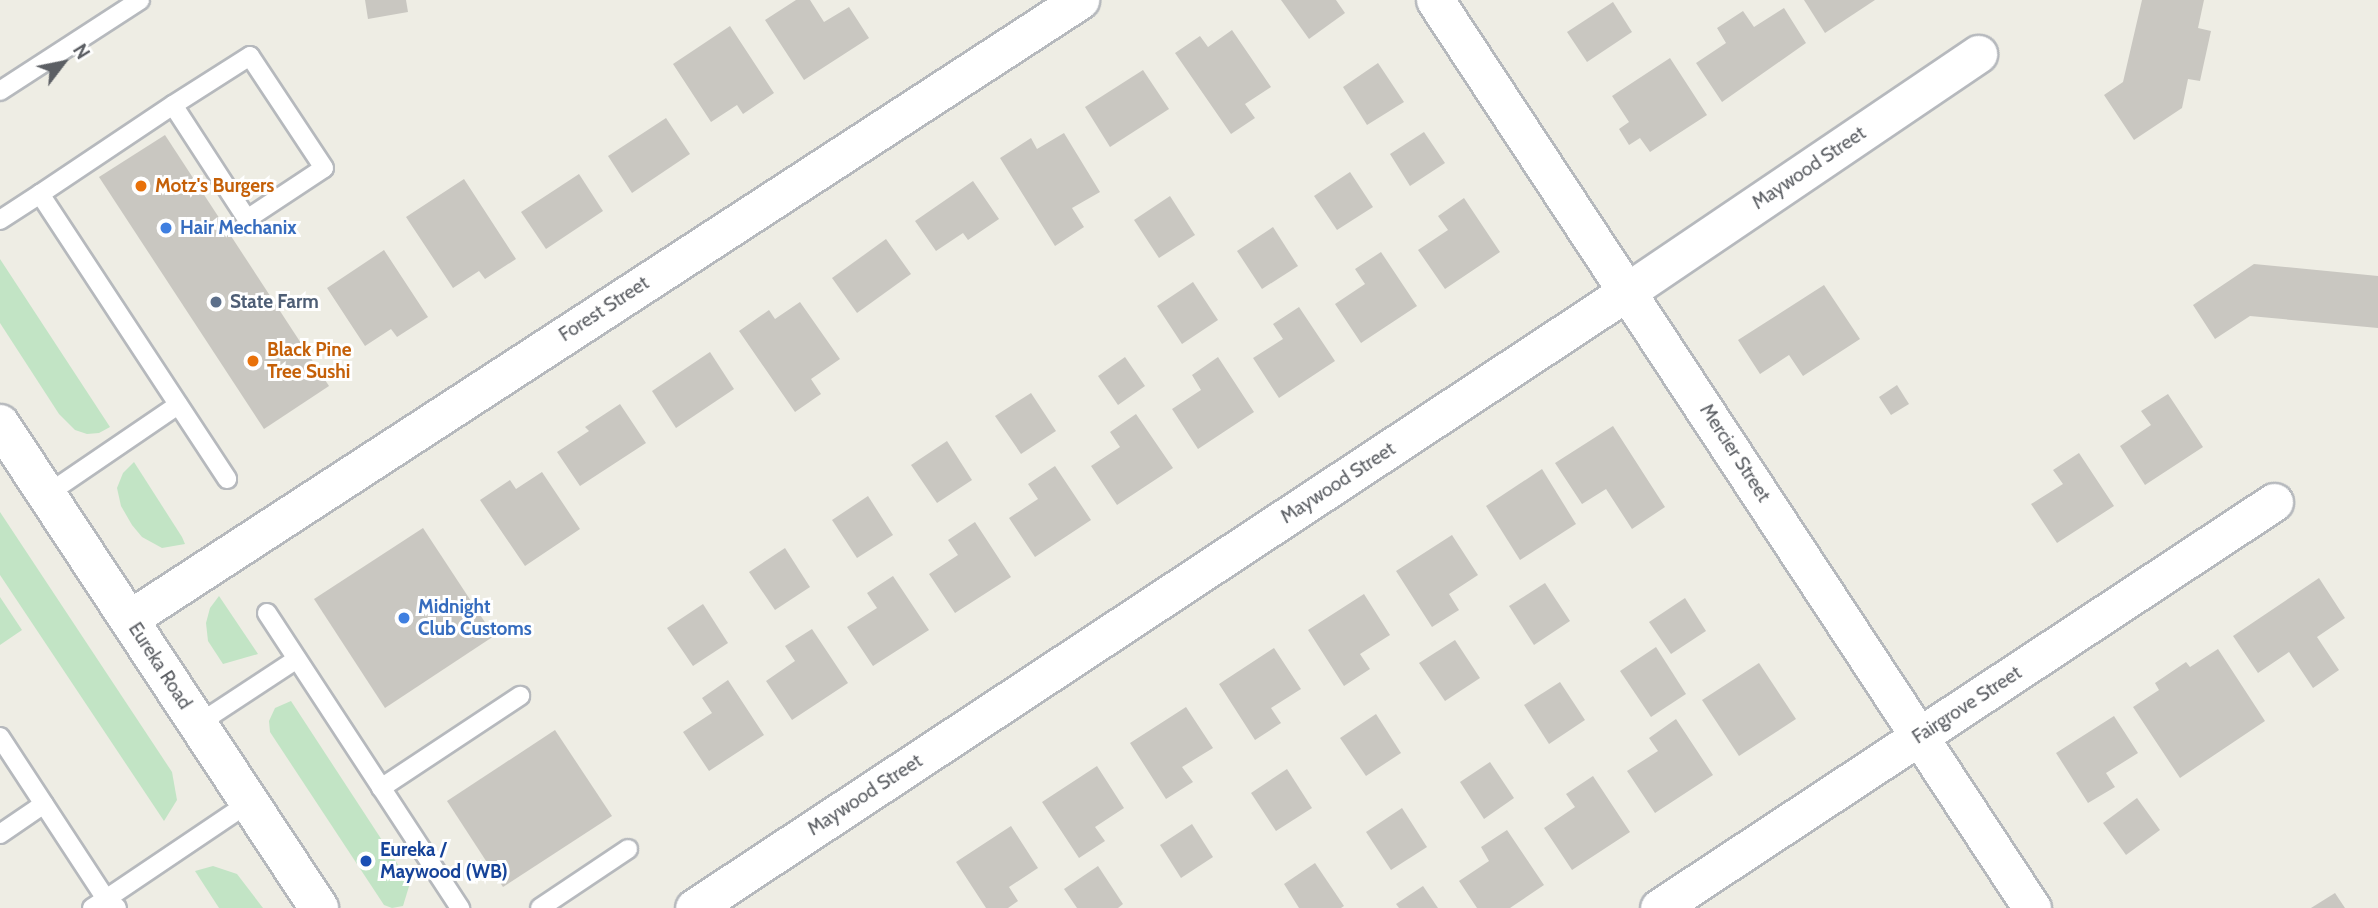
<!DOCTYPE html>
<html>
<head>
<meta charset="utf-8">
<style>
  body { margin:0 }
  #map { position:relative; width:2378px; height:908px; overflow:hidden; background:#eeede4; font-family:Cabin,sans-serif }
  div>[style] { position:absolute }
  .green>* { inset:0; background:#c2e4c5 }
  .building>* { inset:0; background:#c9c7c1 }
  .roads { filter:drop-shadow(2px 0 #b6b9bd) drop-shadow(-2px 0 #b6b9bd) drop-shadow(0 2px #b6b9bd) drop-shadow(0 -2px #b6b9bd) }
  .lane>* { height:18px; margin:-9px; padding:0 9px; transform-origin:9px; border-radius:9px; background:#fff }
  .street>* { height:37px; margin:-18.5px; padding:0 18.5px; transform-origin:18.5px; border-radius:18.5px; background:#fff }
  .secondary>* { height:38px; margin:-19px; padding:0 19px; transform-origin:19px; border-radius:19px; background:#fff }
  .dots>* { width:19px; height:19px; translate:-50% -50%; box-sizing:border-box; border:4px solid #fff; border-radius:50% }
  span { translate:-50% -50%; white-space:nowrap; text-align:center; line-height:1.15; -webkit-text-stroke:6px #fff; paint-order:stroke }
  .street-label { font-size:19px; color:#5c5f64 }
  .food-label { font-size:19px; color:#c56008; font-weight:700 }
  .left { translate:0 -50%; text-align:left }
  .shop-label { font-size:19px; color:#366cbe; font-weight:700 }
  .service-label { font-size:19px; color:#4e5e75; font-weight:700 }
  .transit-label { font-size:19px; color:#164399; font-weight:700 }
  .north { position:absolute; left:28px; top:28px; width:70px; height:70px; -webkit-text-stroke:5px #fff; paint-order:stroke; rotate:58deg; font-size:19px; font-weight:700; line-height:28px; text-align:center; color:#5c5f64 }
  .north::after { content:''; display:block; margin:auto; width:24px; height:32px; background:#5c5f64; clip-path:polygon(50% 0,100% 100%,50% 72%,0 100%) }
</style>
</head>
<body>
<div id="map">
  <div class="green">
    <i style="clip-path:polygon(0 259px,110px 427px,99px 433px,87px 434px,75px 430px,59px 414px,0 323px)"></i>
    <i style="clip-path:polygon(134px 462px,182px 537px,185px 544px,162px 548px,142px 537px,132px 525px,121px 506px,117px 488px,123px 473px)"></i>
    <i style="clip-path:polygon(0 512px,172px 772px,177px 800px,164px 821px,0 575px)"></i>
    <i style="clip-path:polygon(219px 596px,258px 654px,223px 664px,208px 641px,206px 623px,210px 608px)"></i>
    <i style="clip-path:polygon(0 597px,22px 630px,0 645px)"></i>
    <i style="clip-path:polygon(291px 701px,410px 883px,403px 906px,392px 908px,384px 905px,270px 732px,269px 721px,275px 708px)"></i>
    <i style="clip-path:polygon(213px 866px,237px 874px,263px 908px,219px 908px,195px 871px)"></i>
  </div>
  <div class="building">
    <i style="clip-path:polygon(365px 0,406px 0,408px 12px,368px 19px)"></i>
    <i style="clip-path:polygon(796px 0,810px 0,824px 22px,849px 7px,869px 38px,804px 80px,765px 20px)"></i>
    <i style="clip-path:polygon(1281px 0,1336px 0,1345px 13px,1309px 39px)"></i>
    <i style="clip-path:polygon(1804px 0,1875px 0,1825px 33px)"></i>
    <i style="clip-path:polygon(2142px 0,2204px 0,2198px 28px,2211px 31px,2200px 81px,2188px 79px,2182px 108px,2134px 140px,2104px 95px,2123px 82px)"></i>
    <i style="clip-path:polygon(1613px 2px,1632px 32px,1587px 62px,1567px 32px)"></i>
    <i style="clip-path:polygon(1784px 8px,1806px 43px,1722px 102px,1696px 63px,1726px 43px,1717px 28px,1743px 11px,1754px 27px)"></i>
    <i style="clip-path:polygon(730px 26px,774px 93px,743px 114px,737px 105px,711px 122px,673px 64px)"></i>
    <i style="clip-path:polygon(1232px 30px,1271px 87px,1245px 104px,1255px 118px,1231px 134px,1175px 53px,1200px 36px,1208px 47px)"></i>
    <i style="clip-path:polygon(1670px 58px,1707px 115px,1650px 152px,1640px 138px,1629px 145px,1619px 129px,1629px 122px,1612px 96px)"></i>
    <i style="clip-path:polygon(1378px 63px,1404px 102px,1367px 125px,1343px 87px)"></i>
    <i style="clip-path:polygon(1143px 70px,1169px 109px,1110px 147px,1085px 107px)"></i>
    <i style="clip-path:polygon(666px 118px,690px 154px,632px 193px,608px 156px)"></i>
    <i style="clip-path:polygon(1424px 132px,1445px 163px,1410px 186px,1390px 154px)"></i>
    <i style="clip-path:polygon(1064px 133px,1100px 192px,1072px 208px,1084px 227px,1055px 246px,1000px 158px,1031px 138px,1037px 149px)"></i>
    <i style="clip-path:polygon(165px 135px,329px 386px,264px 429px,99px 177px)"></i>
    <i style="clip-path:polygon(1350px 172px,1373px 207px,1337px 230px,1314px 196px)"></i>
    <i style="clip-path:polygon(579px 174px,603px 211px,546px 249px,521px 212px)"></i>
    <i style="clip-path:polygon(464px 179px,516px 259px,485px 279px,479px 271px,453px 288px,406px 217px)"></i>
    <i style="clip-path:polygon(973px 181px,999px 219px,968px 240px,963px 233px,936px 251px,915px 221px)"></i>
    <i style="clip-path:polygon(1170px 196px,1195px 235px,1159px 258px,1134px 220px)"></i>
    <i style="clip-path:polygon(1464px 198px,1500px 252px,1445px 289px,1418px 250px,1448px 230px,1438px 216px)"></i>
    <i style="clip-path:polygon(1273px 227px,1298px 266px,1262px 289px,1237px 251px)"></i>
    <i style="clip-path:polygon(886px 239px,911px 274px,857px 313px,832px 278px)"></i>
    <i style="clip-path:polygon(384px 250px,428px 317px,397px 337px,391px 329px,365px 346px,327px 288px)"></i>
    <i style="clip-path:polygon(1381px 252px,1417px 306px,1361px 343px,1335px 304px,1365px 284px,1355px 269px)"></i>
    <i style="clip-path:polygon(2254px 264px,2378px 276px,2378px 328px,2250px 316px,2215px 339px,2193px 305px)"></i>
    <i style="clip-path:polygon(1193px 282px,1218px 320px,1182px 344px,1157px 306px)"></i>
    <i style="clip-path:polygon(1824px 285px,1860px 339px,1803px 376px,1789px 355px,1760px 374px,1738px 340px)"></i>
    <i style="clip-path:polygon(800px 302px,840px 359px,811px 379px,821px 394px,795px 412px,739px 331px,769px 310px,775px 319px)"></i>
    <i style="clip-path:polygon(1299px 307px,1335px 361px,1279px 398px,1253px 358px,1283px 339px,1273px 324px)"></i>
    <i style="clip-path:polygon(710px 352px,734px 389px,676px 428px,652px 391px)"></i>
    <i style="clip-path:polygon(1125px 357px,1145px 386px,1118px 405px,1098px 376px)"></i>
    <i style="clip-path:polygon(1218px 357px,1254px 412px,1198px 449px,1172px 409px,1201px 390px,1192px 375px)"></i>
    <i style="clip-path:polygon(1897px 385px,1909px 404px,1891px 415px,1879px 397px)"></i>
    <i style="clip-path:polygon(1031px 393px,1056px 431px,1021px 454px,995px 416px)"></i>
    <i style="clip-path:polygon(2168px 394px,2203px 447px,2145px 485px,2120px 446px,2151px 425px,2141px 411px)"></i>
    <i style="clip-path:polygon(620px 404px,646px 443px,580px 486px,557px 452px,589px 431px,585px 427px)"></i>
    <i style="clip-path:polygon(1136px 414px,1173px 468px,1117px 505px,1091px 466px,1120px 447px,1110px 432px)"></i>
    <i style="clip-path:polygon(1613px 426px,1665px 507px,1632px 529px,1606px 489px,1582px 504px,1555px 463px)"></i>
    <i style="clip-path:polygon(947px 441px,972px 480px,937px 503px,911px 465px)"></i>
    <i style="clip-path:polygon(2079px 453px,2114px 506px,2057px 543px,2031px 504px,2063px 484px,2053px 470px)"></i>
    <i style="clip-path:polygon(1055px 466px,1091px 520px,1035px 557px,1009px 518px,1038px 499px,1028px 484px)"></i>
    <i style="clip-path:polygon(1542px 469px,1576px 524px,1520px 560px,1486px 506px)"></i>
    <i style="clip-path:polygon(542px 472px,580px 529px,525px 566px,480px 500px,510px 480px,516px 489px)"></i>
    <i style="clip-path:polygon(868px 496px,893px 535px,857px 558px,832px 520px)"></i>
    <i style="clip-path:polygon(975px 522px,1011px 577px,955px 613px,929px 574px,958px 555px,948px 540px)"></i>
    <i style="clip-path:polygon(423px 528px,494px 636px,385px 708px,314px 599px)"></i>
    <i style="clip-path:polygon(1452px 535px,1478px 575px,1449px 594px,1459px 610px,1432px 627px,1396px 571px)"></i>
    <i style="clip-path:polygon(785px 548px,810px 587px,775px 610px,749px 572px)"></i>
    <i style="clip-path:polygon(893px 576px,929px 630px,873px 666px,847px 627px,877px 608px,867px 593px)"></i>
    <i style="clip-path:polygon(2319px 578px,2345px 618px,2317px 637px,2339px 670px,2313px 688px,2289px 652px,2258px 673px,2233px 636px)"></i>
    <i style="clip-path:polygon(1545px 583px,1570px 621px,1534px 645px,1509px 606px)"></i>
    <i style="clip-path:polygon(1364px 594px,1390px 635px,1360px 654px,1370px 669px,1344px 686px,1308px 630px)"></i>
    <i style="clip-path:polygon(1685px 598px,1706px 631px,1671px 654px,1649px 622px)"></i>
    <i style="clip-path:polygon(703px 604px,728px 643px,693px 666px,667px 628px)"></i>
    <i style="clip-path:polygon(812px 629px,848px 683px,792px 720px,766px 681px,795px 661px,785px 646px)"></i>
    <i style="clip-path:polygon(1455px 640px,1480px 678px,1445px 701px,1419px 663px)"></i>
    <i style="clip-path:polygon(1656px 647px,1686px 694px,1651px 717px,1620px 671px)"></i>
    <i style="clip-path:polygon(1274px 648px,1301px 689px,1271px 708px,1281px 723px,1255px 740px,1219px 684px)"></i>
    <i style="clip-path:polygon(2218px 649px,2265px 721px,2180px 778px,2133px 707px,2159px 690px,2155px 683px,2186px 662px,2190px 667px)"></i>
    <i style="clip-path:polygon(1759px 663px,1796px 719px,1739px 756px,1702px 700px)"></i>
    <i style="clip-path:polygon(728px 680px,764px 735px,709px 771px,683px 732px,712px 713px,702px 698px)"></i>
    <i style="clip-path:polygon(1560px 682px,1585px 720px,1549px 744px,1524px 705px)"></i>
    <i style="clip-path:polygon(1186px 707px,1213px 748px,1182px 767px,1193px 782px,1166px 799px,1130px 743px)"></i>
    <i style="clip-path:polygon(1376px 714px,1401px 753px,1366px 776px,1340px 738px)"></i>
    <i style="clip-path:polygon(2114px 716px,2138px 753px,2106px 773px,2115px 787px,2088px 803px,2056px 753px)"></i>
    <i style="clip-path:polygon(1676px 719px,1713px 775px,1655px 813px,1627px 771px,1658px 751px,1649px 738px)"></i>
    <i style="clip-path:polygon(555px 730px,612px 816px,503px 887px,447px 801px)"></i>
    <i style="clip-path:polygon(1490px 762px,1514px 798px,1484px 819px,1460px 782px)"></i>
    <i style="clip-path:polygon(1097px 766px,1124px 808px,1095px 827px,1105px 841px,1079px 858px,1042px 802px)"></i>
    <i style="clip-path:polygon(1287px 769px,1312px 808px,1276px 831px,1251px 793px)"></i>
    <i style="clip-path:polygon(1593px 776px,1630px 832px,1572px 870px,1544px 828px,1575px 807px,1566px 794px)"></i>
    <i style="clip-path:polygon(2137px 798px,2160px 830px,2126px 855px,2103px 823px)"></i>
    <i style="clip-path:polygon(1402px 808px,1427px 847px,1391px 870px,1366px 832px)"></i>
    <i style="clip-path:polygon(1192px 824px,1213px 857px,1181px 878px,1160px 845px)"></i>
    <i style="clip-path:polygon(1011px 826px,1038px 868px,1009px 887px,1018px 901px,1008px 908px,986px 908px,956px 862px)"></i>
    <i style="clip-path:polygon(1507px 830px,1544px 885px,1510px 908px,1477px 908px,1459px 881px,1489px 861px,1481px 847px)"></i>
    <i style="clip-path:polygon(1315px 863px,1344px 906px,1341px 908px,1299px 908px,1284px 884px)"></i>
    <i style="clip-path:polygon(1098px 866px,1123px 904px,1118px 908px,1077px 908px,1064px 889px)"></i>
    <i style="clip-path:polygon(1423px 886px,1438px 908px,1399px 908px,1396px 904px)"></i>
    <i style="clip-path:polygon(2335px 893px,2345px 908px,2311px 908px)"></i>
  </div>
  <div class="roads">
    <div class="lane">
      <i style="left:0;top:91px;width:167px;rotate:-33deg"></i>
      <i style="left:173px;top:105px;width:136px;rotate:57deg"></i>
      <i style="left:247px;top:219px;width:92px;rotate:-33.5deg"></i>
      <i style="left:324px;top:168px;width:134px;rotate:-123.5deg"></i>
      <i style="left:250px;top:56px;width:91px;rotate:147.5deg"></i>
      <i style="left:173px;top:105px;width:160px;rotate:146.2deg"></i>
      <i style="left:40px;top:194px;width:341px;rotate:56.7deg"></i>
      <i style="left:0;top:220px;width:48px;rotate:-33deg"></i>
      <i style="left:46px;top:495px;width:160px;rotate:-34.3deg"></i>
      <i style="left:267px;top:613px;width:353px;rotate:56.8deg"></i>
      <i style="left:198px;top:724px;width:118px;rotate:-33.3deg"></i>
      <i style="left:0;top:737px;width:194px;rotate:56.8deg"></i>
      <i style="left:106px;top:899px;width:174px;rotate:-34deg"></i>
      <i style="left:381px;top:788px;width:167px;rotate:-33.5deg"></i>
      <i style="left:0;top:834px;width:53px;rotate:-34.3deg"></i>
      <i style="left:92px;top:908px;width:17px;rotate:-33deg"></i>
      <i style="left:106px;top:899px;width:14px;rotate:39deg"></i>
      <i style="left:540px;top:908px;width:106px;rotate:-33.8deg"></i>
    </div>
    <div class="street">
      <i style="left:1435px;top:0;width:1087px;rotate:56.68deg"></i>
      <i style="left:129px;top:619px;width:1135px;rotate:-33.06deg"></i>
      <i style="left:694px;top:908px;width:1119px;rotate:-33.45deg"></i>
      <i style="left:1628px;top:291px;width:423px;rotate:-34.1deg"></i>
      <i style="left:1659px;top:908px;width:737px;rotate:-33.43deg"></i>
    </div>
    <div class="secondary">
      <i style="left:0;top:424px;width:580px;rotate:56.61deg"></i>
    </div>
  </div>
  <div class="dots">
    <i style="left:141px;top:186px;background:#e8710a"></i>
    <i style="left:166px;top:228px;background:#3f7fe0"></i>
    <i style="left:216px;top:302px;background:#5c6f8a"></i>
    <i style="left:253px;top:361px;background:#e8710a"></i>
    <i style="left:404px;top:618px;background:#3f7fe0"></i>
    <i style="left:366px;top:861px;background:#1a4fb4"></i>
  </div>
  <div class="street-label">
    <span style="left:1809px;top:168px;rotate:-34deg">Maywood Street</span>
    <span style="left:604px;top:309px;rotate:-33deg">Forest Street</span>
    <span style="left:1735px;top:453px;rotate:57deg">Mercier Street</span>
    <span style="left:1338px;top:483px;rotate:-33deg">Maywood Street</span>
    <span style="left:160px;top:666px;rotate:57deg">Eureka Road</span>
    <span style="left:1967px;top:705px;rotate:-33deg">Fairgrove Street</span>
    <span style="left:865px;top:795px;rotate:-33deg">Maywood Street</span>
  </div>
  <div class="food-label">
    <span class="left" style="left:155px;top:186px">Motz's Burgers</span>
    <span class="left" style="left:267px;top:361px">Black Pine<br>Tree Sushi</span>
  </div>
  <div class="shop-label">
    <span class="left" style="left:180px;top:228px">Hair Mechanix</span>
    <span class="left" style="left:418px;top:618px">Midnight<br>Club Customs</span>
  </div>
  <div class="service-label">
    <span class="left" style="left:230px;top:302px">State Farm</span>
  </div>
  <div class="transit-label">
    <span class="left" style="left:380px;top:861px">Eureka /<br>Maywood (WB)</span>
  </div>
  <div class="north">N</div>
</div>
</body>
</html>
